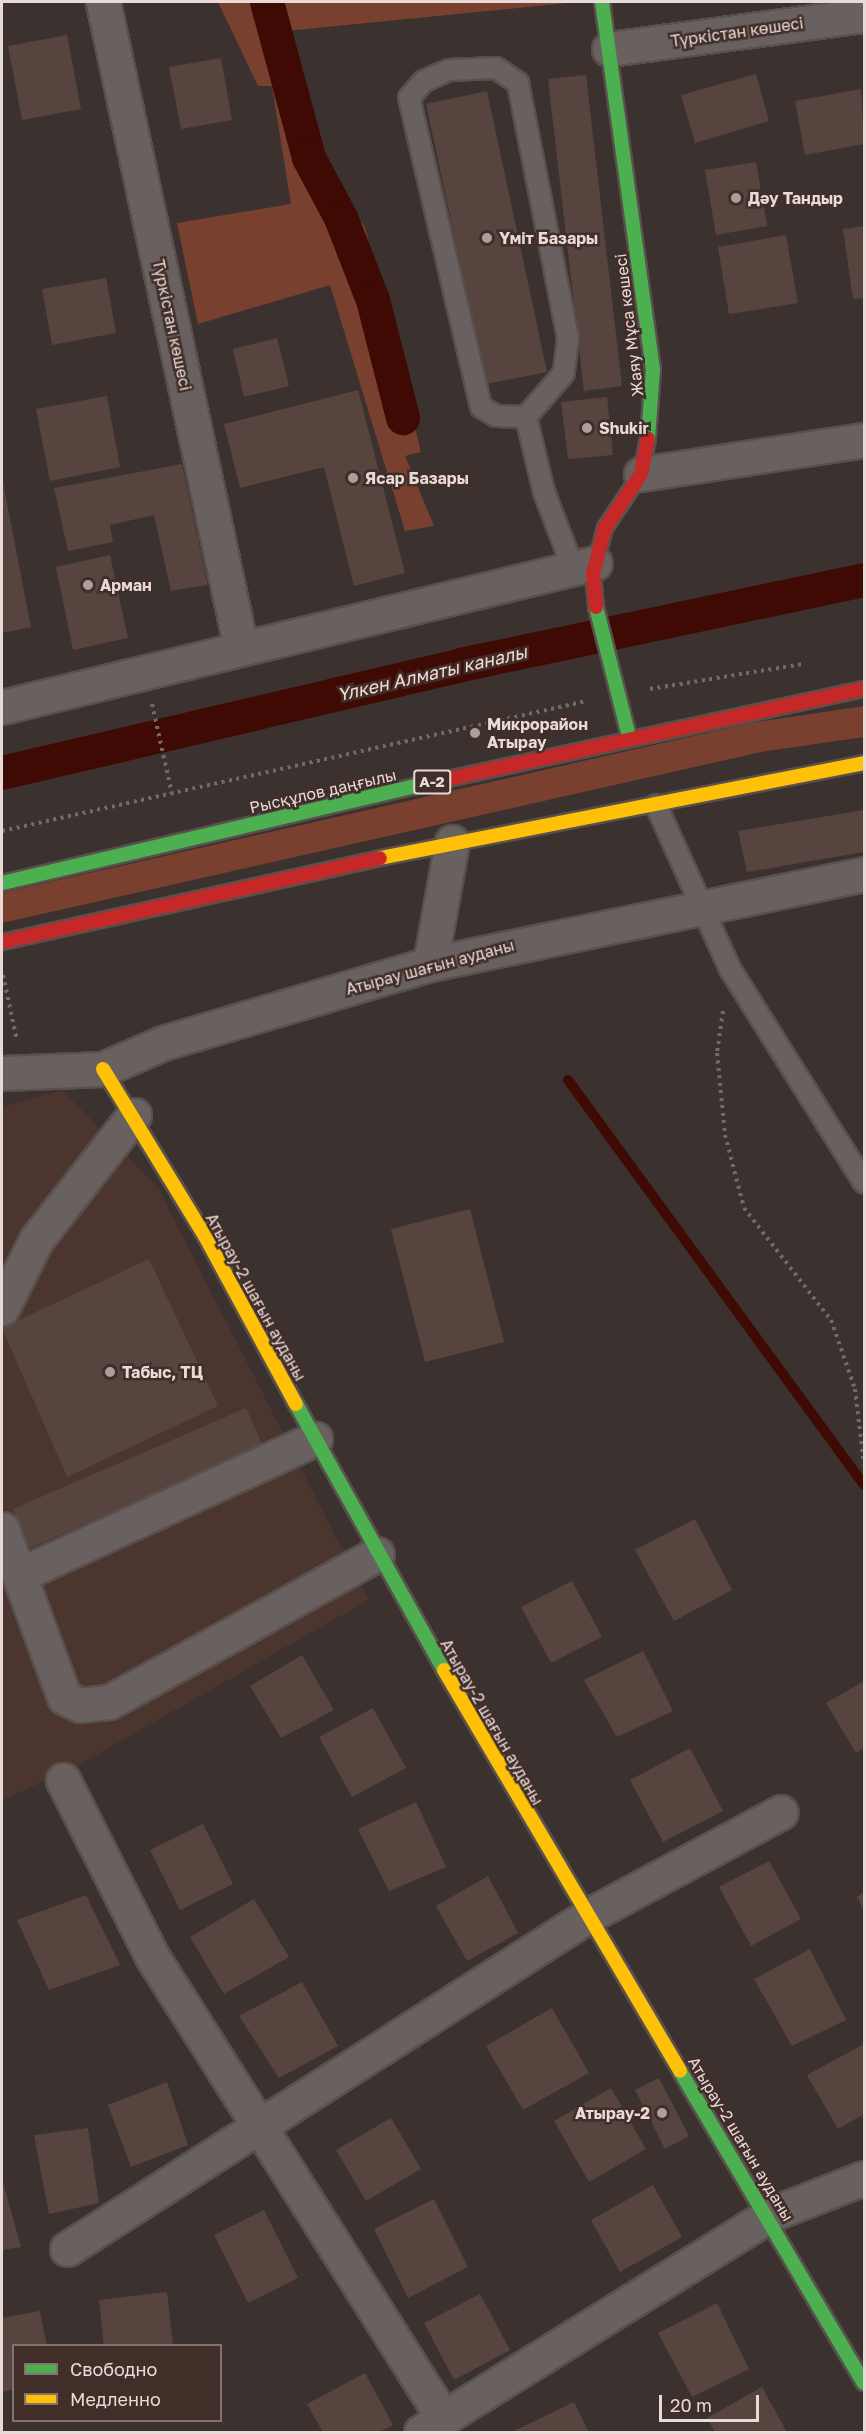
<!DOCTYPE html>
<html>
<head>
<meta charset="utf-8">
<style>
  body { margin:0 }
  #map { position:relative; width:866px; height:2434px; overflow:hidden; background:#3b322f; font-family:"Golos Text",sans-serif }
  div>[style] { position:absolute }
  .built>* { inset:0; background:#4c352e }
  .green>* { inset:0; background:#794030 }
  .stream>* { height:10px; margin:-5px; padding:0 5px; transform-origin:5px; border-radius:5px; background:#400a04 }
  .canal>* { height:34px; margin:-17px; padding:0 17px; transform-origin:17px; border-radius:17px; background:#400a04 }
  .building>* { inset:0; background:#57443f }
  .path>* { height:4px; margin-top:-2px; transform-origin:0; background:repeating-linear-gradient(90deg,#716a68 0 3px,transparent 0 7.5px) }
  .roads { filter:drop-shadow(2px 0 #59504d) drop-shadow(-2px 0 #59504d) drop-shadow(0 2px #59504d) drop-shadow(0 -2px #59504d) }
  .lane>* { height:20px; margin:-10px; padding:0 10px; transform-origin:10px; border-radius:10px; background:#69615f }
  .street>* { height:33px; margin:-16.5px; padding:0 16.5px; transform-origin:16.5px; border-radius:16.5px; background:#69615f }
  .fast>* { height:14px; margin:-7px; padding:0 7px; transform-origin:7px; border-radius:7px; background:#4caf50 }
  .slow>* { height:14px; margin:-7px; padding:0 7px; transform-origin:7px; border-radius:7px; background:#ffc107 }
  .jam>* { height:14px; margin:-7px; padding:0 7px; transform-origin:7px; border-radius:7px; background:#c62828 }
  .dots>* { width:16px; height:16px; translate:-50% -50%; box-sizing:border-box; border:3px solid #412e29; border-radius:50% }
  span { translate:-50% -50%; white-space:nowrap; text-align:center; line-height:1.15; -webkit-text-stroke:5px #412e29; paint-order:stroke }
  .shield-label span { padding:2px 4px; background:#412e29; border:2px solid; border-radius:4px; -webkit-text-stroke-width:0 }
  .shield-label { font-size:15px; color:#e7dad7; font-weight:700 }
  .street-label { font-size:16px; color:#e7dad7 }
  .poi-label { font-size:16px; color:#e7dad7; font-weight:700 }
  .left { translate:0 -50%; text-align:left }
  .right { translate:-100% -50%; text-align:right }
  .water-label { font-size:18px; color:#f4dcd5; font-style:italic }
  .frame { position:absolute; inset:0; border:3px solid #e7dad7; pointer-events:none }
  .legend { position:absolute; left:12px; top:2344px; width:210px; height:78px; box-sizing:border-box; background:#412e29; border:2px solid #83736f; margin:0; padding:8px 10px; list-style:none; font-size:18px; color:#e7dad7 }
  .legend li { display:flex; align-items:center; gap:12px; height:30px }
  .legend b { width:30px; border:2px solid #83736f }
  .scale { position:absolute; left:659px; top:2395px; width:100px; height:27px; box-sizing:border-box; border:3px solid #e7dad7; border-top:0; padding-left:8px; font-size:18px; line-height:21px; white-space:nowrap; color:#e7dad7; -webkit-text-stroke:4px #412e29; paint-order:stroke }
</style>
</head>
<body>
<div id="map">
  <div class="built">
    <i style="clip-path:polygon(62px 1090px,158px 1188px,368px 1600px,77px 1766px,2px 1800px,2px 1107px)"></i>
  </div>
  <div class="green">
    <i style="clip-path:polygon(218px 2px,577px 2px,286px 31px,329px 177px,365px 227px,421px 452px,405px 456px,434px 526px,405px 531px,330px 285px,198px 324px,177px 223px,291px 204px,272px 86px,258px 86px)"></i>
    <i style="clip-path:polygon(864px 706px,864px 737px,761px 752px,2px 923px,2px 893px,751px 723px)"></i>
  </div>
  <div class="stream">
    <i style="left:568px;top:1080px;width:502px;rotate:53.84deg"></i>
  </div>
  <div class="canal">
    <i style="left:267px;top:2px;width:162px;rotate:74.9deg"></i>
    <i style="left:309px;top:158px;width:68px;rotate:61.9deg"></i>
    <i style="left:341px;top:218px;width:88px;rotate:68.7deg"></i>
    <i style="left:373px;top:300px;width:122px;rotate:75.7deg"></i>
    <i style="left:2px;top:773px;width:472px;rotate:-13.2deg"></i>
    <i style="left:461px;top:665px;width:412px;rotate:-11.9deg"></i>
  </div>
  <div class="building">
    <i style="clip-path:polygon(67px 35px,81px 109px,22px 120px,8px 46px)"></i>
    <i style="clip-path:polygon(221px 58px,232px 120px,181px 129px,169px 67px)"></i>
    <i style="clip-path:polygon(756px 74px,769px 121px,695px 143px,681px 95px)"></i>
    <i style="clip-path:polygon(586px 75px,622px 386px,584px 391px,548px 79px)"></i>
    <i style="clip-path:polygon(861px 89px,864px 144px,805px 155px,795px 101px)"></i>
    <i style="clip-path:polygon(487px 91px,547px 372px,486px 384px,426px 104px)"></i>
    <i style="clip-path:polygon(756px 162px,767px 226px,716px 235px,705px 170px)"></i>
    <i style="clip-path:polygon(864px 226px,864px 298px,853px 299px,843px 229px)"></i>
    <i style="clip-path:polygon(786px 235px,798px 303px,729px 314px,718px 247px)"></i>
    <i style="clip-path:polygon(106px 278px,116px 333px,52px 345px,42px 289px)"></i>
    <i style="clip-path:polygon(277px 338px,289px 386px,244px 397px,233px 349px)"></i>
    <i style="clip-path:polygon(358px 390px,405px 573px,354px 586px,324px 467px,240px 488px,224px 424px)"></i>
    <i style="clip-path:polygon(107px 396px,120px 467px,50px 481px,36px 409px)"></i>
    <i style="clip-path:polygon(607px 397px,613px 455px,568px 459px,561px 402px)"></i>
    <i style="clip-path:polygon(182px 464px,208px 585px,171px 591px,154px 515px,110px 525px,113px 542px,68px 551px,54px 488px)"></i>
    <i style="clip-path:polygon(2px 478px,31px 627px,2px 633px)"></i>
    <i style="clip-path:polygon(110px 555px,128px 638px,73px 650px,56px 567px)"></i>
    <i style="clip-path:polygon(864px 810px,864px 852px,747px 872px,738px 831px)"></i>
    <i style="clip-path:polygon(470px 1209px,504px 1342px,425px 1362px,391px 1229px)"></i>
    <i style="clip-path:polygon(149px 1259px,218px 1406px,67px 1477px,2px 1328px)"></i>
    <i style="clip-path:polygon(246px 1408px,263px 1446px,30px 1548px,13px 1509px)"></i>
    <i style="clip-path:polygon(695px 1519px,732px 1590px,674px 1621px,635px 1550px)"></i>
    <i style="clip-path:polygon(572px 1581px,602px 1637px,551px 1663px,521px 1607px)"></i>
    <i style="clip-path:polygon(643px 1651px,673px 1711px,617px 1737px,584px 1680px)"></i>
    <i style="clip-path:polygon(302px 1655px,334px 1710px,281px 1738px,250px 1686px)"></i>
    <i style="clip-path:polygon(864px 1681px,864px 1748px,856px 1753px,826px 1703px)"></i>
    <i style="clip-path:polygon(373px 1708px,406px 1768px,352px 1797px,319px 1737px)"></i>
    <i style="clip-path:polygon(690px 1748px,723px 1811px,663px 1842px,630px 1780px)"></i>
    <i style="clip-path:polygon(416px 1802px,446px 1867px,389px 1891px,358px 1829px)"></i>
    <i style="clip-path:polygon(203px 1824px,233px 1884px,180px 1910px,150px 1850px)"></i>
    <i style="clip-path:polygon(769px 1861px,801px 1919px,751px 1946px,719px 1887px)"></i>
    <i style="clip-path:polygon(488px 1876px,518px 1933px,467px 1961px,436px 1906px)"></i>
    <i style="clip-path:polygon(864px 1892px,864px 1911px,857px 1897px)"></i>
    <i style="clip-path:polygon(86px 1895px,120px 1965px,49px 1990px,17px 1920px)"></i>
    <i style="clip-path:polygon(254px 1899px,289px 1957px,224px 1994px,190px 1937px)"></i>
    <i style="clip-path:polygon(810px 1949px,846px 2020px,792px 2046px,754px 1979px)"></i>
    <i style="clip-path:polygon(302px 1982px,338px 2046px,279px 2078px,239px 2016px)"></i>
    <i style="clip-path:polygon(552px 2008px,589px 2073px,523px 2110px,486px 2046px)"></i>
    <i style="clip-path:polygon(864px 2044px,864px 2114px,838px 2129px,807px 2075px)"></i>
    <i style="clip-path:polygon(659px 2078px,689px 2136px,665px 2149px,635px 2090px)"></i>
    <i style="clip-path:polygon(167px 2082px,188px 2145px,131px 2167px,108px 2105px)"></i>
    <i style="clip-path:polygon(611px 2088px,646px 2149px,589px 2182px,554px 2121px)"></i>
    <i style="clip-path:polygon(391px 2118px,421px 2169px,366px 2201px,336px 2150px)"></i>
    <i style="clip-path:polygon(88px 2128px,99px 2203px,49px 2214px,34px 2135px)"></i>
    <i style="clip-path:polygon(2px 2179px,21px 2247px,2px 2250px)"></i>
    <i style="clip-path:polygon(653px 2185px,682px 2237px,620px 2272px,591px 2220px)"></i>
    <i style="clip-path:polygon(434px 2199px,468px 2267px,408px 2298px,374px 2229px)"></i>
    <i style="clip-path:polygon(264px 2210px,298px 2278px,248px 2303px,214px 2235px)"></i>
    <i style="clip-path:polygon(167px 2292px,173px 2346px,104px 2346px,99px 2300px)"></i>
    <i style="clip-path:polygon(480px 2294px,510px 2350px,454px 2380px,424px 2323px)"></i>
    <i style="clip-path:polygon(717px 2303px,749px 2369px,692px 2397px,658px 2333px)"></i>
    <i style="clip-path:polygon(40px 2311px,47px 2346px,14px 2346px,14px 2389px,2px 2392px,2px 2318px)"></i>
    <i style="clip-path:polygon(365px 2373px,393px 2425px,379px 2432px,323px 2432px,307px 2404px)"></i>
    <i style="clip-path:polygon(762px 2387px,787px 2432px,715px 2432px,707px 2418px)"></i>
    <i style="clip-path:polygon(574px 2402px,589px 2432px,512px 2432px)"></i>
  </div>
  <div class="path">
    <i style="left:650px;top:689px;width:154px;rotate:-9.3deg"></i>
    <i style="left:152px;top:704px;width:92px;rotate:77.5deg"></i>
    <i style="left:2px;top:831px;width:599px;rotate:-12.53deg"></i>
    <i style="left:3px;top:975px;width:67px;rotate:78deg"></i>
    <i style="left:723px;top:1011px;width:42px;rotate:98.1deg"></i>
    <i style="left:717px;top:1053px;width:82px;rotate:84.4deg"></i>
    <i style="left:725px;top:1135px;width:75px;rotate:75.4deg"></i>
    <i style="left:744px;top:1208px;width:142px;rotate:52.2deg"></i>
    <i style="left:831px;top:1320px;width:73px;rotate:70.8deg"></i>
    <i style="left:855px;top:1389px;width:76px;rotate:83.2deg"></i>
  </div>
  <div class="roads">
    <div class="lane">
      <i style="left:496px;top:68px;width:27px;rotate:34deg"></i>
      <i style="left:518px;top:83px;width:260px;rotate:78.9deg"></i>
      <i style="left:568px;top:338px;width:35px;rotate:97deg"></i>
      <i style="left:564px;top:373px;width:58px;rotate:130.8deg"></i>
      <i style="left:526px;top:417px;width:30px;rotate:-178deg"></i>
      <i style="left:496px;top:416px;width:17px;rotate:-149deg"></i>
      <i style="left:481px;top:407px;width:317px;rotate:-103.1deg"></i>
      <i style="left:409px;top:98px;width:23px;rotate:-49deg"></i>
      <i style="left:424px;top:81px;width:27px;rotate:-24deg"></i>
      <i style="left:449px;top:70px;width:47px;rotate:-2.4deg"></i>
      <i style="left:526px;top:417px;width:77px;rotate:76.5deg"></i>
      <i style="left:544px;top:492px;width:81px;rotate:69.1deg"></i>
      <i style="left:656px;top:805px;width:180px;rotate:65.7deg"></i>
      <i style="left:730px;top:969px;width:252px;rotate:57.9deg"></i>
    </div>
    <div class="street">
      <i style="left:103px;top:2px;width:661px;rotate:77.94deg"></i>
      <i style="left:609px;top:49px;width:257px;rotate:-7.6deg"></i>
      <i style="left:641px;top:474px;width:226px;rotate:-8.7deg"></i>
      <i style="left:2px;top:707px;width:610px;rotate:-13.65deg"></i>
      <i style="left:430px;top:964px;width:124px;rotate:-79.8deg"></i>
      <i style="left:2px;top:1073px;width:101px;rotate:-2.3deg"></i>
      <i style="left:103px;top:1069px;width:65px;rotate:-23.4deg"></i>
      <i style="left:163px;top:1043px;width:278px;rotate:-16.5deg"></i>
      <i style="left:430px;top:964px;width:443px;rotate:-11.7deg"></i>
      <i style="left:2px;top:1308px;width:76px;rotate:-63.4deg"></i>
      <i style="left:36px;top:1240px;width:159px;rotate:-51.9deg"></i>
      <i style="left:2px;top:1529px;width:179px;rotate:69.7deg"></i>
      <i style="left:64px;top:1697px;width:18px;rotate:27deg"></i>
      <i style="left:80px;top:1705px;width:29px;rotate:-6deg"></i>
      <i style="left:109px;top:1702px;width:306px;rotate:-28.9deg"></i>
      <i style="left:19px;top:1575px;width:326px;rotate:-24.7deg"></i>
      <i style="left:63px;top:1780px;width:199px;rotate:63.2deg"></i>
      <i style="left:153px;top:1958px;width:545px;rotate:57.74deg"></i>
      <i style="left:67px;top:2249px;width:616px;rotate:-32.61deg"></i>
      <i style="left:586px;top:1917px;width:221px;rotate:-28.3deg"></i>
      <i style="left:421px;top:2432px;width:410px;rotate:-31.9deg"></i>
      <i style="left:769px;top:2215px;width:102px;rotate:-21.3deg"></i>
    </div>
    <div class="fast">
      <i style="left:602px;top:2px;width:371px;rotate:82.1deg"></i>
      <i style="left:653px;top:369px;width:70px;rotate:94.1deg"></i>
      <i style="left:596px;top:607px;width:133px;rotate:75.7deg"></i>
      <i style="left:2px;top:883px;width:439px;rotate:-13.2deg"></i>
      <i style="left:296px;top:1404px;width:304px;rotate:60.9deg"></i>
      <i style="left:680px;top:2071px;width:362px;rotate:59.5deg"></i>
    </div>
    <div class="slow">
      <i style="left:380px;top:858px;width:493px;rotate:-11.1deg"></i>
      <i style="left:103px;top:1069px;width:196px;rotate:58.6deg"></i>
      <i style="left:205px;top:1236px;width:191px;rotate:61.6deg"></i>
      <i style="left:444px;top:1670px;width:465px;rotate:59.5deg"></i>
    </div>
    <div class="jam">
      <i style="left:596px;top:607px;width:33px;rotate:-95deg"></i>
      <i style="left:593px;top:574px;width:48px;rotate:-75.4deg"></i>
      <i style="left:605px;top:528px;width:65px;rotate:-56.3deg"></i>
      <i style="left:641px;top:474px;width:36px;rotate:-79deg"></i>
      <i style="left:429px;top:783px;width:445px;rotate:-12.2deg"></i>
      <i style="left:2px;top:942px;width:387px;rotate:-12.5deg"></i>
    </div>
  </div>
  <div class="dots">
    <i style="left:736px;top:198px;background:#ab9f9c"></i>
    <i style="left:487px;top:238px;background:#ab9f9c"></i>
    <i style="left:587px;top:428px;background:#ab9f9c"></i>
    <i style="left:353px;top:478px;background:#ab9f9c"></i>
    <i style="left:88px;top:585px;background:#ab9f9c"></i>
    <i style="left:475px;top:733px;background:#ab9f9c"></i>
    <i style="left:110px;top:1372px;background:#ab9f9c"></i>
    <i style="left:662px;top:2113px;background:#ab9f9c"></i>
  </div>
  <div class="shield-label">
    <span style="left:432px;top:782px">A-2</span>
  </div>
  <div class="street-label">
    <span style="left:737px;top:32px;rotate:-8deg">Түркістан көшесі</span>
    <span style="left:172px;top:325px;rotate:78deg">Түркістан көшесі</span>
    <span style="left:629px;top:325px;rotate:-97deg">Жаяу Мұса көшесі</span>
    <span style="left:323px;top:791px;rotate:-13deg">Рысқұлов даңғылы</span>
    <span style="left:430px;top:967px;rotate:-15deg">Атырау шағын ауданы</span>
    <span style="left:256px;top:1297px;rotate:61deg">Атырау-2 шағын ауданы</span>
    <span style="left:492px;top:1722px;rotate:60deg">Атырау-2 шағын ауданы</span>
    <span style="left:741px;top:2139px;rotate:59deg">Атырау-2 шағын ауданы</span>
  </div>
  <div class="poi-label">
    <span class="left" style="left:748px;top:198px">Дәу Тандыр</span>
    <span class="left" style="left:499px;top:238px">Үміт Базары</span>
    <span class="left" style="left:599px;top:428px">Shukir</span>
    <span class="left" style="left:365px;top:478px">Ясар Базары</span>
    <span class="left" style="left:100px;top:585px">Арман</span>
    <span class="left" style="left:487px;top:733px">Микрорайон<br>Атырау</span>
    <span class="left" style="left:122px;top:1372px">Табыс, ТЦ</span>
    <span class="right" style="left:650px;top:2113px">Атырау-2</span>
  </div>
  <div class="water-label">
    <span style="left:432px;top:673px;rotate:-13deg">Үлкен Алматы каналы</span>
  </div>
  <div class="frame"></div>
  <ul class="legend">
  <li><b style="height:8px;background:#4caf50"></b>Свободно</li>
  <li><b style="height:8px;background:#ffc107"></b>Медленно</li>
  </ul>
  <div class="scale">20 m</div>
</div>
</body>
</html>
